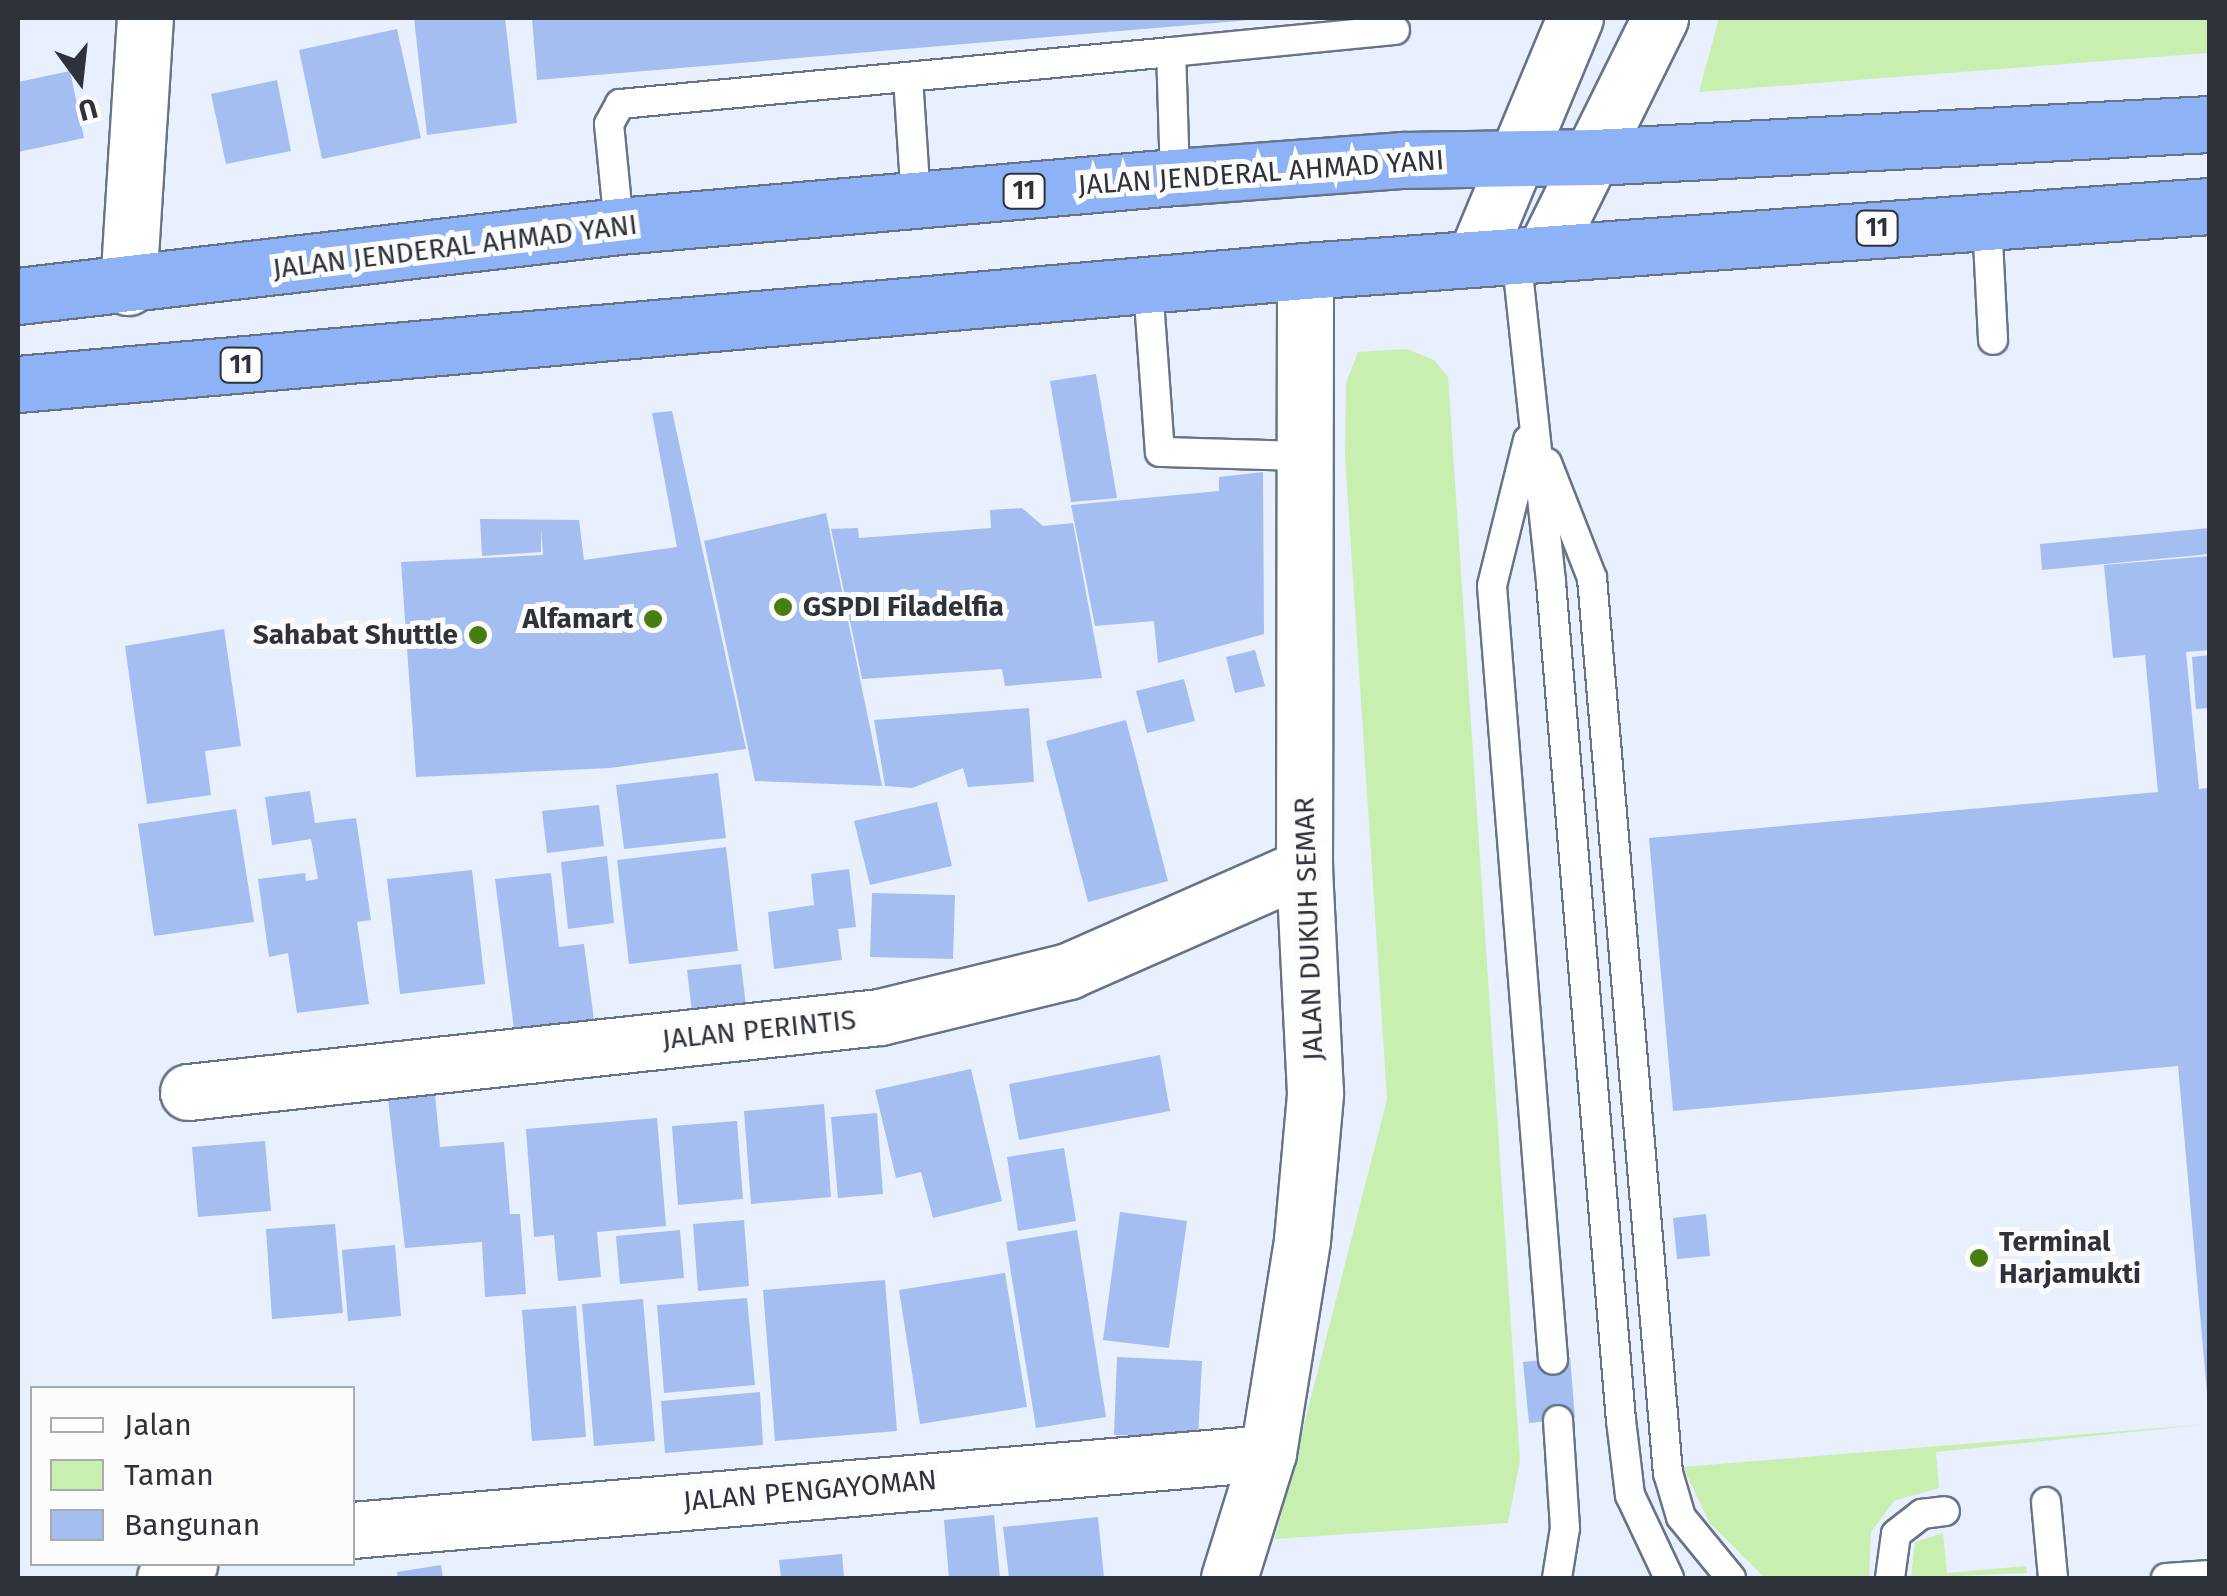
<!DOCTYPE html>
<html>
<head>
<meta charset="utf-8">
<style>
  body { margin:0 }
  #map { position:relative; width:2227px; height:1596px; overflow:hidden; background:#e8effd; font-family:"Fira Sans",sans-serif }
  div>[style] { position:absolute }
  .green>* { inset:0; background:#c8efb0 }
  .building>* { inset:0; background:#a4bef1 }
  .roads { filter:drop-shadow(2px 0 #687387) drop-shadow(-2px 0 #687387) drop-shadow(0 2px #687387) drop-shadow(0 -2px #687387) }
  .lane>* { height:28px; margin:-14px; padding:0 14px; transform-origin:14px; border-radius:14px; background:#fff }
  .street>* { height:55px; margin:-27.5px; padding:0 27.5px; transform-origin:27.5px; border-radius:27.5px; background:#fff }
  .secondary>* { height:55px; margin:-27.5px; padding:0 27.5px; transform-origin:27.5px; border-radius:27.5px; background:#fff }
  .highway>* { height:55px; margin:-27.5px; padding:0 27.5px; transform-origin:27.5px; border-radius:27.5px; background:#8eb2f6 }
  .dots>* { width:28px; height:28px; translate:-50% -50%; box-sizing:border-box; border:5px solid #fcfcfc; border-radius:50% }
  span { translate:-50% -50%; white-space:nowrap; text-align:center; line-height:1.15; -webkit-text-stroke:10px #fcfcfc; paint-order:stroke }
  .shield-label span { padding:2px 8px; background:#fcfcfc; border:2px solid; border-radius:8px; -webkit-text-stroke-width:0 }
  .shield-label { font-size:25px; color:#2d323b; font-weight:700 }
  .street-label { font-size:28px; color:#2d323b }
  .poi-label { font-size:28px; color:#2d323b; font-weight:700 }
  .left { translate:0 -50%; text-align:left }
  .right { translate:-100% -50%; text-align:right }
  .frame { position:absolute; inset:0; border:20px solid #2d323b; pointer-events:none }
  .legend { position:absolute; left:30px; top:1386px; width:325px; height:180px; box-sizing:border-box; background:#fcfcfc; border:2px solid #a9abaf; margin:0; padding:12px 18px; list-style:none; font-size:30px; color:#2d323b }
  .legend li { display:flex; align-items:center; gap:20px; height:50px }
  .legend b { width:50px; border:2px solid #a9abaf }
  .north { position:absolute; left:30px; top:30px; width:100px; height:100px; -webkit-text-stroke:8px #fcfcfc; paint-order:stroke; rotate:165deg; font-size:28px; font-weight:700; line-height:40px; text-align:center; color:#2d323b }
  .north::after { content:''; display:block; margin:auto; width:35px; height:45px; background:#2d323b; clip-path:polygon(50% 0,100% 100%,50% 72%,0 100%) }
</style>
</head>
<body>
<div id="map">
  <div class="green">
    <i style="clip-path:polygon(1719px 18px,2209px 18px,2209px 53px,1699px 92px)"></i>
    <i style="clip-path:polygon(1407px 349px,1434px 360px,1448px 377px,1520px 1460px,1508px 1523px,1275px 1539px,1387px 1099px,1345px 456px,1346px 383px,1358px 352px)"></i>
    <i style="clip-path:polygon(2209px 1424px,1936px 1452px,1939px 1488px,1894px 1501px,1871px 1532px,1869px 1578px,1765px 1578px,1709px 1522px,1683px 1467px)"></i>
    <i style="clip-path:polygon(1943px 1533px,1947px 1573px,2026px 1566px,2027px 1573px,1911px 1578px,1915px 1542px)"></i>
  </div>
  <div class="building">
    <i style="clip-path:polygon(414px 18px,505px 18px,517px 123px,427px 135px)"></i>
    <i style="clip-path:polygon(532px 18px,1250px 18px,1250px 20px,537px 80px)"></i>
    <i style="clip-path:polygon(397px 29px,421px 138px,322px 159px,299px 50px)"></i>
    <i style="clip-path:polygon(70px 71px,84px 138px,18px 152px,18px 82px)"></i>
    <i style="clip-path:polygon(277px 80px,291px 151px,226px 164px,211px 94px)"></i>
    <i style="clip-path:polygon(1096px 374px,1117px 498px,1071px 502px,1050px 381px)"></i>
    <i style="clip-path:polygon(672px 411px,746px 749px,610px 768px,416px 777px,401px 562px,543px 555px,541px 529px,541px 552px,482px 556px,480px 519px,579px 520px,584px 560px,677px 547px,652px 413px)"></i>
    <i style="clip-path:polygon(1263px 472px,1264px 634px,1158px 663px,1154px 621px,1095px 626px,1071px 505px,1219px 491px,1219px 477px)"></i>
    <i style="clip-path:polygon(1022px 508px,1043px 526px,1073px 523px,1102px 678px,1005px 686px,1002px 669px,862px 679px,831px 529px,858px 528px,859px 538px,991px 528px,990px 510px)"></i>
    <i style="clip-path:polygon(826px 513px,882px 786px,755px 781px,704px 541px)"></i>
    <i style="clip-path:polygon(2210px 528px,2210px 554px,2042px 570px,2040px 544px)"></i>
    <i style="clip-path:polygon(2209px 556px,2210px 650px,2186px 652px,2199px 789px,2210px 788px,2207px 1393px,2178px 1066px,1673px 1111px,1649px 838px,2158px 792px,2145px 655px,2113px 658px,2104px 565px)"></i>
    <i style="clip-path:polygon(224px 629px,241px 746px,205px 751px,211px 795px,147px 804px,125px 646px)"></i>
    <i style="clip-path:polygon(1255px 650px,1265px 686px,1235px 693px,1226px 657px)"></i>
    <i style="clip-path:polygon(2210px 655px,2210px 708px,2196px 709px,2192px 657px)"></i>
    <i style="clip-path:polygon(1184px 679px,1195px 721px,1147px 733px,1136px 691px)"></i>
    <i style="clip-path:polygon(1029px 708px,1034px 782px,968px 787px,963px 768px,912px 788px,885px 786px,874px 720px)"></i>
    <i style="clip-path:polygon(1126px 720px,1168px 881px,1088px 902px,1046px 741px)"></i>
    <i style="clip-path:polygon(718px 773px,726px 838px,624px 849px,616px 785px)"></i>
    <i style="clip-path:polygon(310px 791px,315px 823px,356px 818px,371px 920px,357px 922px,369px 1004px,297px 1013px,288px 953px,269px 957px,258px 879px,305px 873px,306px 881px,318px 879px,311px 839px,272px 845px,265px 797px)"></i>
    <i style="clip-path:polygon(937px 802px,952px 866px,870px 885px,854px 821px)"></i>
    <i style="clip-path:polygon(599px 805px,604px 846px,547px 853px,542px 811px)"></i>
    <i style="clip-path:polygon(236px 809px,254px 922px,154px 936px,138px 824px)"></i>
    <i style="clip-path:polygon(726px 847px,738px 951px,629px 964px,617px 860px)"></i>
    <i style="clip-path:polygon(607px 856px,614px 923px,568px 929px,561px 862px)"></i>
    <i style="clip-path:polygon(849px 869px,856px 927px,838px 929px,842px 960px,774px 969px,768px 912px,814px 905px,811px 874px)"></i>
    <i style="clip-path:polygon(472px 870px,485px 984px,400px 994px,387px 879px)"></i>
    <i style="clip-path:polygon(551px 873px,559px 947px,584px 944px,594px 1020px,514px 1029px,495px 879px)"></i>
    <i style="clip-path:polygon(872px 893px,955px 895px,953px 959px,870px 957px)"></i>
    <i style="clip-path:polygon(741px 964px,746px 1006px,692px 1012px,687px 970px)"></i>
    <i style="clip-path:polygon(1160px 1055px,1170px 1111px,1019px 1140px,1009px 1084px)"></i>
    <i style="clip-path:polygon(971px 1069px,1002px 1201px,933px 1218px,921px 1172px,896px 1178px,875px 1090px)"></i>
    <i style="clip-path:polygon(435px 1095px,440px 1147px,504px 1142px,510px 1214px,520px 1214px,526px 1294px,485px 1297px,482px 1242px,405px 1248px,388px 1099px)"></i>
    <i style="clip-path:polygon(824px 1104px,831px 1197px,751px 1204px,744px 1111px)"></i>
    <i style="clip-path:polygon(877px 1113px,883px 1194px,838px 1198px,831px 1117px)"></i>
    <i style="clip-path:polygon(657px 1118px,666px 1226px,597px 1232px,601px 1277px,558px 1281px,554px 1235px,534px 1237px,526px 1129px)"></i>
    <i style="clip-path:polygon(737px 1121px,743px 1199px,678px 1205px,672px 1126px)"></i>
    <i style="clip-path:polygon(265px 1141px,271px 1211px,198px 1217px,192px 1147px)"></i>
    <i style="clip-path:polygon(1064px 1148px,1076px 1221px,1018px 1231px,1007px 1157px)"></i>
    <i style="clip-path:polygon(1120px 1212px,1187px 1221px,1169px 1348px,1103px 1340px)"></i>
    <i style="clip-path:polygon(1706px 1214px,1710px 1256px,1677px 1259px,1673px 1218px)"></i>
    <i style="clip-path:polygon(744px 1220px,749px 1286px,698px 1291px,693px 1224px)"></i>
    <i style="clip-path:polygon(335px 1224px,343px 1313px,272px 1319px,266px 1229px)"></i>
    <i style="clip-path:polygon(680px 1230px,684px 1278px,620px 1284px,616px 1236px)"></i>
    <i style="clip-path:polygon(1077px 1230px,1106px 1417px,1036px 1428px,1006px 1242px)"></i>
    <i style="clip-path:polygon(395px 1245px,401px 1316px,348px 1321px,342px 1250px)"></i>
    <i style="clip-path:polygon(1005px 1273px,1027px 1407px,920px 1424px,899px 1290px)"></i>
    <i style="clip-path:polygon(885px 1280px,897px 1431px,775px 1441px,763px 1290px)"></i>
    <i style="clip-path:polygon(747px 1298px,755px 1385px,664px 1393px,657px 1305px)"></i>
    <i style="clip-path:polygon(643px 1299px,655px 1441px,594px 1446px,582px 1304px)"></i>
    <i style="clip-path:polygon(576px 1306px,586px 1437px,532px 1441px,522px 1310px)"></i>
    <i style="clip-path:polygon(1117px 1357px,1202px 1361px,1198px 1438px,1114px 1435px)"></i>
    <i style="clip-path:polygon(1570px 1357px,1575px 1418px,1529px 1423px,1523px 1362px)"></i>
    <i style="clip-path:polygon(760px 1392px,763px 1445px,665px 1453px,661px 1401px)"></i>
    <i style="clip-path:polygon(994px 1515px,1000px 1578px,949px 1578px,944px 1520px)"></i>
    <i style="clip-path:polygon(1098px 1517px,1104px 1578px,1009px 1578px,1003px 1527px)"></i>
    <i style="clip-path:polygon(842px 1554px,844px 1578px,781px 1578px,779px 1560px)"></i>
    <i style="clip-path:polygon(441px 1565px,443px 1578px,398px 1578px,397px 1572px)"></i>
  </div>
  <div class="roads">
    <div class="lane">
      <i style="left:908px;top:77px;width:123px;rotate:86.3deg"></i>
      <i style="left:1175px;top:177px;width:125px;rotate:-91.8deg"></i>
      <i style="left:1171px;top:52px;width:225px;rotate:-5.6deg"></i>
      <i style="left:1987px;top:221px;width:119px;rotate:87.1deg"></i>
      <i style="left:619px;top:226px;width:102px;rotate:-95.6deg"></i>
      <i style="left:609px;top:124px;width:23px;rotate:-61deg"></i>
      <i style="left:620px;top:104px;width:553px;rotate:-5.39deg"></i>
      <i style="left:1516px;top:254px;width:330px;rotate:83.9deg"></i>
      <i style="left:1551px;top:582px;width:841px;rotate:85.23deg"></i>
      <i style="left:1621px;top:1420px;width:76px;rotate:83.2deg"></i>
      <i style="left:1630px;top:1495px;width:92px;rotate:64.8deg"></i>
      <i style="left:1148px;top:286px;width:166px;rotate:85.9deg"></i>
      <i style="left:1160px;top:452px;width:145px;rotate:1.6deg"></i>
      <i style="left:1528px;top:440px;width:150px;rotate:103.9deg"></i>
      <i style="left:1492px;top:586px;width:776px;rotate:85.49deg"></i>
      <i style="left:1547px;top:463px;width:123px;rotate:68.6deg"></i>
      <i style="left:1592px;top:578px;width:898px;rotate:85.15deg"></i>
      <i style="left:1668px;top:1473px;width:46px;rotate:73.5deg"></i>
      <i style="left:1681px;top:1517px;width:79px;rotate:50.7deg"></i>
      <i style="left:2046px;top:1502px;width:76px;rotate:84.7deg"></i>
      <i style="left:1557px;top:1578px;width:51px;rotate:-80.9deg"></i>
      <i style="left:1565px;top:1528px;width:108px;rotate:-93.7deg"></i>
      <i style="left:1890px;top:1578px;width:44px;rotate:-82.2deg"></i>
      <i style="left:1896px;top:1534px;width:33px;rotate:-38deg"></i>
      <i style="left:1922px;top:1514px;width:23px;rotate:-7deg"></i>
      <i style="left:2166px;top:1578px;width:44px;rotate:-3.9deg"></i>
    </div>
    <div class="street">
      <i style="left:128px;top:287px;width:270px;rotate:-86.4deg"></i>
      <i style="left:188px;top:1092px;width:696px;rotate:-6.19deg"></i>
      <i style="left:880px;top:1017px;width:194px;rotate:-13.7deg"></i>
      <i style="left:1068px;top:971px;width:258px;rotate:-23.8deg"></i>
      <i style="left:352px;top:1530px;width:919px;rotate:-4.81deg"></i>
      <i style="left:165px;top:1578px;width:28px;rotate:-30deg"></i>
    </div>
    <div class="secondary">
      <i style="left:1544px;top:253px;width:262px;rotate:-63.7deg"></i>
      <i style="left:1475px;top:258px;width:260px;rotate:-67.4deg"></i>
      <i style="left:1229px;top:1578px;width:131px;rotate:-72.7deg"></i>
      <i style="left:1268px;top:1453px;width:216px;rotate:-80.9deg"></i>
      <i style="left:1302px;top:1240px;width:148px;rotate:-84.9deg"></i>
      <i style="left:1315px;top:1093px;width:226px;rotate:-92.8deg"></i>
      <i style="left:1304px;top:867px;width:596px;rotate:-89.9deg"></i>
    </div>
    <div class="highway">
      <i style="left:18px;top:296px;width:605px;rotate:-6.64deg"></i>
      <i style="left:619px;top:226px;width:558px;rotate:-5.04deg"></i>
      <i style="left:1175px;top:177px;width:229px;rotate:-4.3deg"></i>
      <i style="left:1403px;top:160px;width:191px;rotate:-0.9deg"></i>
      <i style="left:1594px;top:157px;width:617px;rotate:-3.07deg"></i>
      <i style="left:18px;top:384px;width:1292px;rotate:-5.02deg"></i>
      <i style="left:1305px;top:271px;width:907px;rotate:-4.11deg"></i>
    </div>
  </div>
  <div class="dots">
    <i style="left:783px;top:607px;background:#477d11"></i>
    <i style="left:653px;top:619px;background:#477d11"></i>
    <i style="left:478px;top:635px;background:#477d11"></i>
    <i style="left:1979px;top:1258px;background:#477d11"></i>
  </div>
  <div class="shield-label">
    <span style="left:1024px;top:191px">11</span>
    <span style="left:1877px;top:228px">11</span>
    <span style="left:241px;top:365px">11</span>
  </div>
  <div class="street-label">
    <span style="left:1261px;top:173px;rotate:-4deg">JALAN JENDERAL AHMAD YANI</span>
    <span style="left:455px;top:247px;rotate:-7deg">JALAN JENDERAL AHMAD YANI</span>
    <span style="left:1309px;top:929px;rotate:-92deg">JALAN DUKUH SEMAR</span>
    <span style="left:759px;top:1030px;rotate:-6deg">JALAN PERINTIS</span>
    <span style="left:810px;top:1491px;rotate:-5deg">JALAN PENGAYOMAN</span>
  </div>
  <div class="poi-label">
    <span class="left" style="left:803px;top:607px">GSPDI Filadelfia</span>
    <span class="right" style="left:633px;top:619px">Alfamart</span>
    <span class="right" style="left:458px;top:635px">Sahabat Shuttle</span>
    <span class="left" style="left:1999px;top:1258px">Terminal<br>Harjamukti</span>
  </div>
  <div class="frame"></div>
  <ul class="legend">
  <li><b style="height:12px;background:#fff"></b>Jalan</li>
  <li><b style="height:28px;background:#c8efb0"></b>Taman</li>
  <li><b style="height:28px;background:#a4bef1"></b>Bangunan</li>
  </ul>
  <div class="north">U</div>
</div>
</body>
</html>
